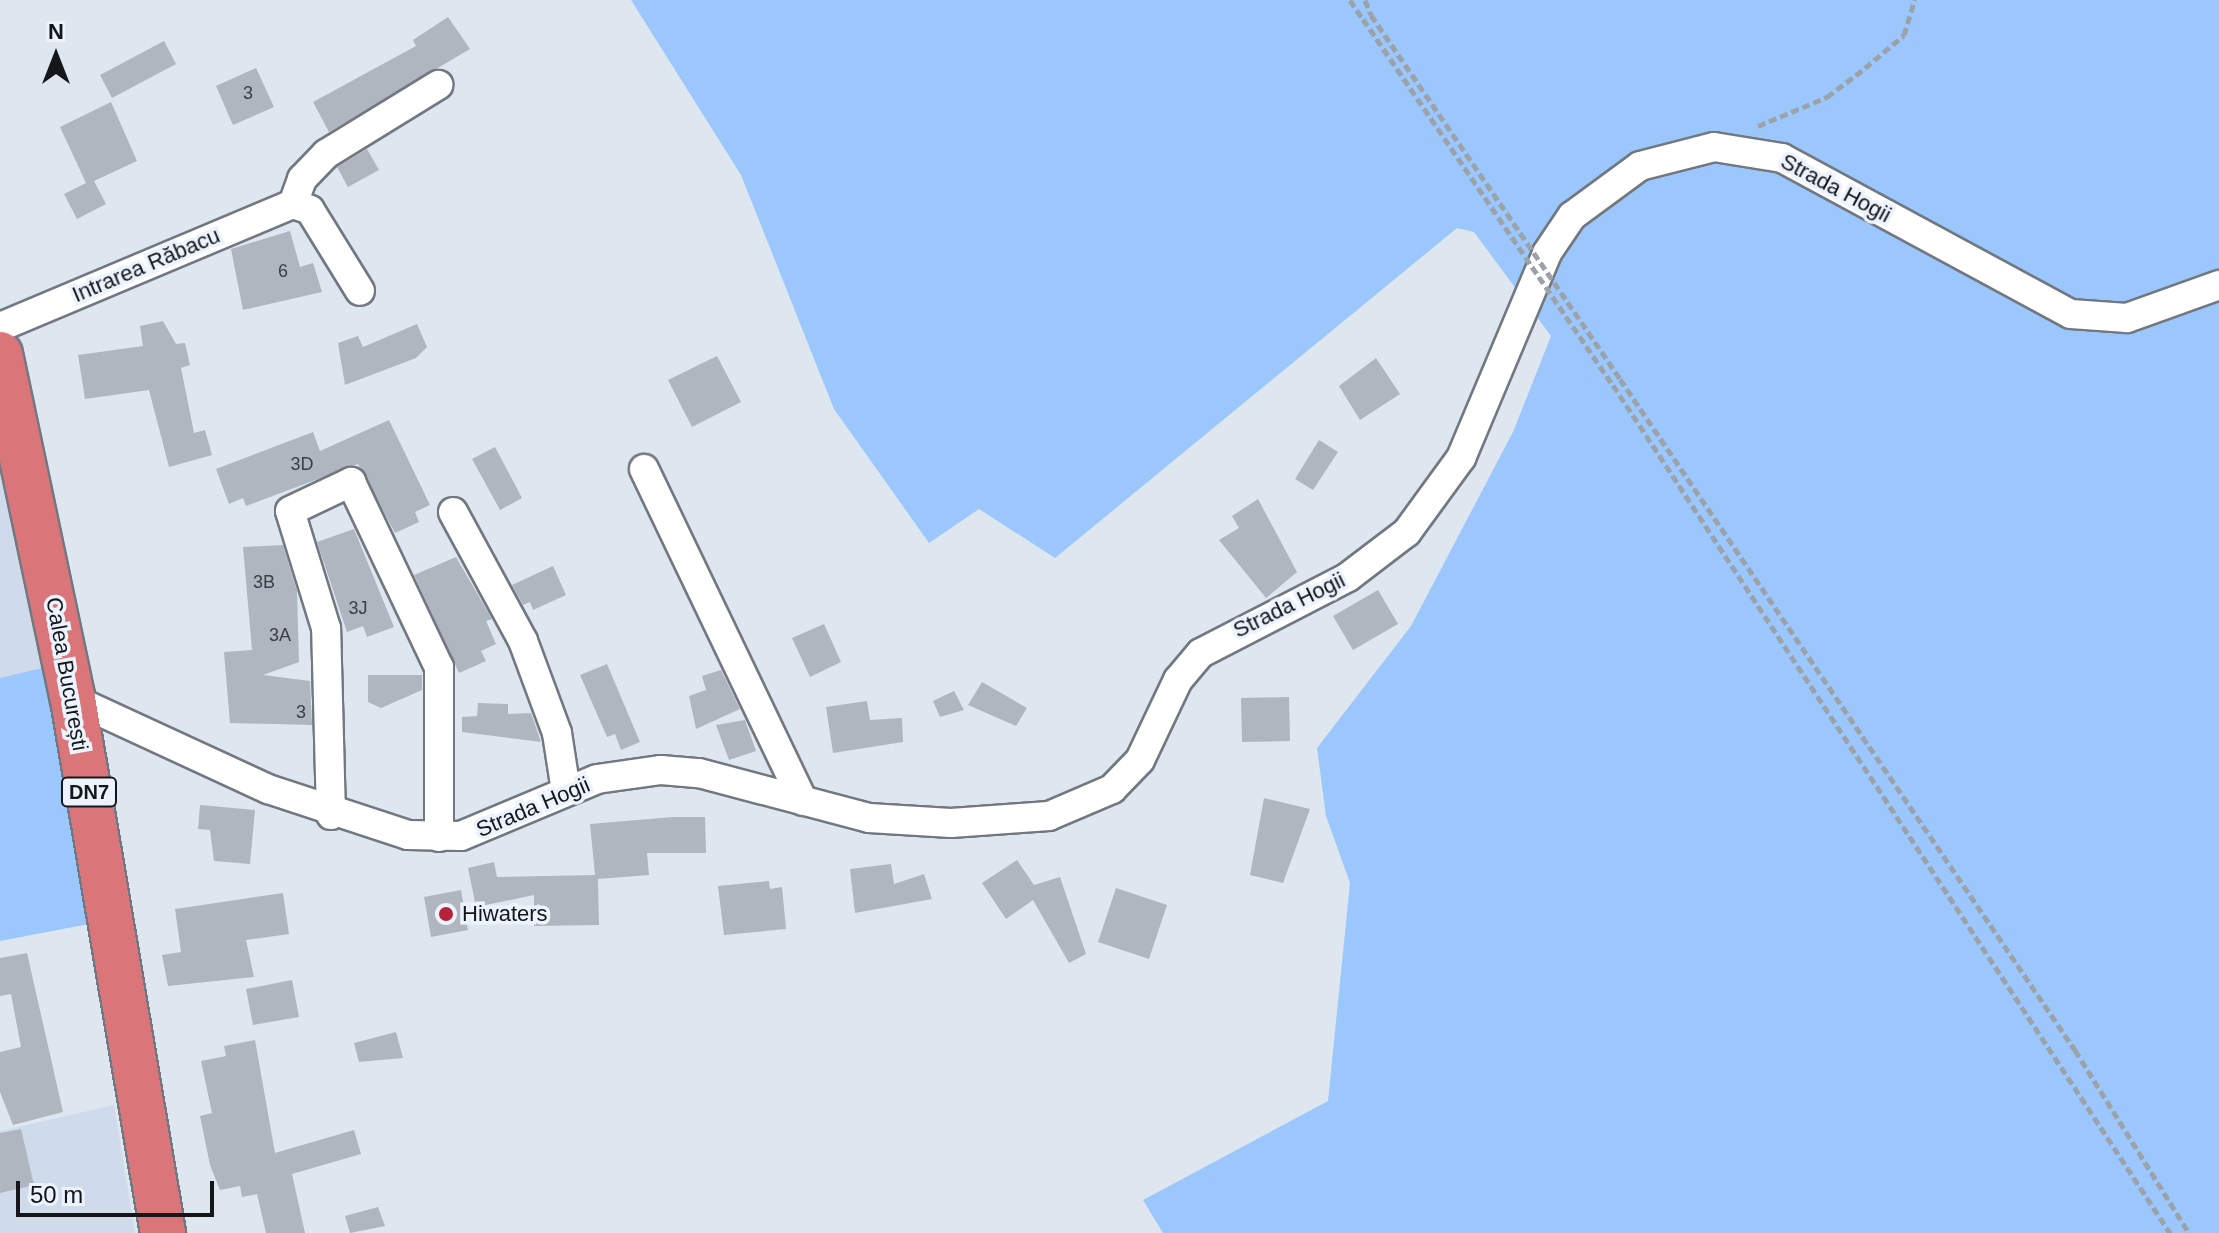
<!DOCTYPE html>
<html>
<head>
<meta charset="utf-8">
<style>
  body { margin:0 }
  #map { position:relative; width:2219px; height:1233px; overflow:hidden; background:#dee6ef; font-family:Arial,sans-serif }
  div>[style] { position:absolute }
  .built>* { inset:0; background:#cfdbeb }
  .green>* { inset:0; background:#9bc7fd }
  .building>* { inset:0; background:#afb6bf }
  .path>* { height:5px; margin-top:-2.5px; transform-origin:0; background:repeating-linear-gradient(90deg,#9ca2a9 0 8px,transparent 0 12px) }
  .roads { filter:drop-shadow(2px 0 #727881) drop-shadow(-2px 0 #727881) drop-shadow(0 2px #727881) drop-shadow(0 -2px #727881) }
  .street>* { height:28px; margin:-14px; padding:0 14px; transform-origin:14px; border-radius:14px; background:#fff }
  .highway>* { height:44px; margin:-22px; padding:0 22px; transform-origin:22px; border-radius:22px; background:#da7679 }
  .path-bridge>* { height:5px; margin-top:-2.5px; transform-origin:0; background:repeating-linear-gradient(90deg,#9ca2a9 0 8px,transparent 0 12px) }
  .dots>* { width:22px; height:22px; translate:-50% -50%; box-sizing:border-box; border:4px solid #ecf3fc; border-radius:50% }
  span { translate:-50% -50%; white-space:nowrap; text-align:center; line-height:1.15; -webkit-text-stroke:7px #ecf3fc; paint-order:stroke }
  .number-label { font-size:18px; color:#3b3e43 }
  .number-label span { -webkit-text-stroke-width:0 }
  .shield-label span { padding:2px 6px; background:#ecf3fc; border:2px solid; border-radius:6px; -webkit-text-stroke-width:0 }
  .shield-label { font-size:20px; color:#14161a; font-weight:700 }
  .street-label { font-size:22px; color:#14161a }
  .poi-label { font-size:22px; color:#14161a }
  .left { translate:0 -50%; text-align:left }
  .north { position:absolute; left:16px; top:16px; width:80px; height:80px; -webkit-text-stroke:6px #ecf3fc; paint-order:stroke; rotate:0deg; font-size:22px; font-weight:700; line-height:32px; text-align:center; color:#14161a }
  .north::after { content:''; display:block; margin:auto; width:28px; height:36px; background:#14161a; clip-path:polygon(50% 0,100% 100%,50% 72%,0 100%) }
  .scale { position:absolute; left:16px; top:1181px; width:198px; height:36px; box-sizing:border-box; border:4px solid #14161a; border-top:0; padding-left:10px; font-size:24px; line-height:28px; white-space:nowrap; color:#14161a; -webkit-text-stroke:6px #ecf3fc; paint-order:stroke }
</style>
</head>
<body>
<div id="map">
  <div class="built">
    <i style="clip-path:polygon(0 465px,42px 668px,0 678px)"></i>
    <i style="clip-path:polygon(114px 1105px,135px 1233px,0 1233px,0 1131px)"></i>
  </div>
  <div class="green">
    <i style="clip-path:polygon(631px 0,2219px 0,2219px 1233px,1163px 1233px,1143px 1200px,1328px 1101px,1350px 883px,1326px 816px,1317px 748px,1411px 626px,1513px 432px,1551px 336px,1474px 232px,1457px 228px,1055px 558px,979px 509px,929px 543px,834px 409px,741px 175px)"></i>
    <i style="clip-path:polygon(42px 668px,94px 923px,0 941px,0 678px)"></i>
  </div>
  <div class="building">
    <i style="clip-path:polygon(448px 17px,470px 49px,329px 132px,313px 102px,416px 46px,413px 40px)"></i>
    <i style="clip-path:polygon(164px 41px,176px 64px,112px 98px,100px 75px)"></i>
    <i style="clip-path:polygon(256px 68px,274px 107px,233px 125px,216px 86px)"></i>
    <i style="clip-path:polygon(111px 102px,137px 161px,94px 181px,106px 204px,77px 219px,64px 194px,86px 183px,60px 127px)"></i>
    <i style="clip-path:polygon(367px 149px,379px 170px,348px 187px,337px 167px)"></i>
    <i style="clip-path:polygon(290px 231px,300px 267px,313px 263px,322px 292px,243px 310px,231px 249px)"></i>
    <i style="clip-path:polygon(163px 321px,176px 344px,185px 343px,190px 365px,181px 368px,194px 433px,205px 430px,212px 455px,169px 467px,149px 390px,85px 399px,78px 355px,143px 346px,140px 326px)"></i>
    <i style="clip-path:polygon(417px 324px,427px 347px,416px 358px,345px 385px,338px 343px,358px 336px,363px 347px)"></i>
    <i style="clip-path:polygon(717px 356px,741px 402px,692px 427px,668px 380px)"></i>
    <i style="clip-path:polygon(1376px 358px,1400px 394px,1360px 420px,1339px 386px)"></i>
    <i style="clip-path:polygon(389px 420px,430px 505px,415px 512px,419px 522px,395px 533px,358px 464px,246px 506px,243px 498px,229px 504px,216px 469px,313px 432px,320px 451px)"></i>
    <i style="clip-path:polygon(1319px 440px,1338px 452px,1313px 490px,1295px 479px)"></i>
    <i style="clip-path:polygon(495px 447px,522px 498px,500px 510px,472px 459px)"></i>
    <i style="clip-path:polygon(1258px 499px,1297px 572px,1266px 598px,1219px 540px,1239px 528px,1232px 516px)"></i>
    <i style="clip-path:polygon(354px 529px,394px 627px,367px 637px,363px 626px,347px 632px,317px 542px)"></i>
    <i style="clip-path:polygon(283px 545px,297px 591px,299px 662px,263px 675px,310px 681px,312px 725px,230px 723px,224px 652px,252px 650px,243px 547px)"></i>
    <i style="clip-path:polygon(456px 557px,492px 619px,486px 621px,496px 644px,481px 651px,486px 661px,459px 673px,414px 575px)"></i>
    <i style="clip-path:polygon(553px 566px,566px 595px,533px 610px,530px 602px,523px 605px,512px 585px)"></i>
    <i style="clip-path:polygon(1378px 590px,1398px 624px,1353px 650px,1333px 616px)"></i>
    <i style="clip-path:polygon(824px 624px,841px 662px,810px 677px,792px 638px)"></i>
    <i style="clip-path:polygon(607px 664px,640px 742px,621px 750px,615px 734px,607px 737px,580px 675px)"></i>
    <i style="clip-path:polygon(721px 670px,740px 709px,696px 729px,689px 696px,706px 690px,702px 676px)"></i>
    <i style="clip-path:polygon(368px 675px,422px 675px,422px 690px,381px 708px,368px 702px)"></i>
    <i style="clip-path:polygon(982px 682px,1027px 708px,1016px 726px,968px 705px)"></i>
    <i style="clip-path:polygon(954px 691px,964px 710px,940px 717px,933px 701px)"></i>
    <i style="clip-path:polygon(1289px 697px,1290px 741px,1242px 742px,1241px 698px)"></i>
    <i style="clip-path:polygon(867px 701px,870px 720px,902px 718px,903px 742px,833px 753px,826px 707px)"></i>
    <i style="clip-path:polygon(478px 703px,508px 704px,508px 714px,531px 713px,541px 742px,462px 732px,462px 717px,477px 716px)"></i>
    <i style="clip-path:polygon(745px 720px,756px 751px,729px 760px,716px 725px)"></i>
    <i style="clip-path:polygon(1264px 798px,1310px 809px,1283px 883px,1250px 875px)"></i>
    <i style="clip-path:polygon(200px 805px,255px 810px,250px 864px,214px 861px,210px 830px,198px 829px)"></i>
    <i style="clip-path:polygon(673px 817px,705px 817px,706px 853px,647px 853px,649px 875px,598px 879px,599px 925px,534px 926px,534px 895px,476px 907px,468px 868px,494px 862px,497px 877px,595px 875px,590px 824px)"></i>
    <i style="clip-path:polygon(1017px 860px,1034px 885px,1060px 877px,1086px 954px,1069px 963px,1033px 900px,1006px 919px,982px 883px)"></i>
    <i style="clip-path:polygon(891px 864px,894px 884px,924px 874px,932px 899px,855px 913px,850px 869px)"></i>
    <i style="clip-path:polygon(769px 881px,770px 889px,782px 887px,786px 929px,724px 935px,718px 886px)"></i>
    <i style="clip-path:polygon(1116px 888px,1167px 905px,1149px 959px,1098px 942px)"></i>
    <i style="clip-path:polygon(461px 890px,468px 930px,431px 937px,424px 897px)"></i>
    <i style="clip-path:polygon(283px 893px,289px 934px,246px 940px,254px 977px,168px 986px,162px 955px,181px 952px,175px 909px)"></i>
    <i style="clip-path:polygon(27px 953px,63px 1112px,13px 1125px,0 1092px,0 1052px,21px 1047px,11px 994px,0 996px,0 958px)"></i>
    <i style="clip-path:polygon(292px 980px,299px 1017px,253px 1025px,246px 989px)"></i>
    <i style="clip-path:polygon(396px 1032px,403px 1058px,359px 1062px,354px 1043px)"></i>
    <i style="clip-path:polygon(255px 1040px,275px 1153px,354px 1130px,361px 1154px,292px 1174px,305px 1233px,266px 1233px,257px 1194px,242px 1197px,240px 1186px,220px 1190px,210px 1165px,200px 1116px,212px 1113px,201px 1061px,226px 1056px,224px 1046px)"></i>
    <i style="clip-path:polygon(21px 1129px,34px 1185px,0 1193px,0 1133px)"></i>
    <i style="clip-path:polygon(378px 1207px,385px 1226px,350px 1233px,345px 1216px)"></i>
  </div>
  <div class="path">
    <i style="left:1350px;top:0;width:23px;rotate:56deg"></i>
    <i style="left:1365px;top:0;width:16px;rotate:68deg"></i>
    <i style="left:1758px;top:126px;width:75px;rotate:-22.8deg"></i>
    <i style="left:1827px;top:97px;width:48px;rotate:-37.3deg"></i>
    <i style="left:1865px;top:68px;width:51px;rotate:-40.2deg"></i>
    <i style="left:1904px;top:35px;width:37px;rotate:-73deg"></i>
    <i style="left:1620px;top:379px;width:811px;rotate:55.86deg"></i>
    <i style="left:2075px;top:1050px;width:216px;rotate:58.1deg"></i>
    <i style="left:1613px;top:385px;width:1015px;rotate:56.7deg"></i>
  </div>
  <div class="roads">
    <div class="street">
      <i style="left:293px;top:204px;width:27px;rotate:-70deg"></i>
      <i style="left:302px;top:179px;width:35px;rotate:-46deg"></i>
      <i style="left:326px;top:154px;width:132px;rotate:-31.6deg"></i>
      <i style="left:293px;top:204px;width:18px;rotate:19deg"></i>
      <i style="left:310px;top:210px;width:95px;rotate:58.3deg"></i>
      <i style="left:0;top:327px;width:318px;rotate:-22.8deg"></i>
      <i style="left:644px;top:469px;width:368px;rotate:64.4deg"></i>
      <i style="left:453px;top:512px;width:147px;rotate:61.5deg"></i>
      <i style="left:523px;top:641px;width:98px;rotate:69.7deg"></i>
      <i style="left:557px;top:733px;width:59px;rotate:81.2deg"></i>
      <i style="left:73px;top:699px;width:215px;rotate:24.8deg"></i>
      <i style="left:268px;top:789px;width:147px;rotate:18.2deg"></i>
      <i style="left:408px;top:835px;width:53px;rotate:1.1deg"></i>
      <i style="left:461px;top:836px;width:147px;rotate:-22.7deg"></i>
      <i style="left:597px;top:779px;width:65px;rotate:-8deg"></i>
      <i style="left:661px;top:770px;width:38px;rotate:5deg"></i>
      <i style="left:699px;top:773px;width:176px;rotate:14.8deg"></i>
      <i style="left:869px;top:818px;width:82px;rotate:3.5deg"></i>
      <i style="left:951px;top:823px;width:98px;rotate:-4.1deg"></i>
      <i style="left:1049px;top:816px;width:69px;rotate:-23.2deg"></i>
      <i style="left:1112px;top:789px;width:40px;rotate:-46deg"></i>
      <i style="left:1140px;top:760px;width:89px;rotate:-64.6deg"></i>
      <i style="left:1178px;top:680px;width:35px;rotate:-50deg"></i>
      <i style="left:1201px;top:653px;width:165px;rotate:-27.3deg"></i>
      <i style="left:1348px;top:577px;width:74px;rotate:-37.3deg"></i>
      <i style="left:1407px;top:532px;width:92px;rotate:-53.9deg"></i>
      <i style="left:1461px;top:458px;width:222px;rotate:-67.2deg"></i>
      <i style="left:1547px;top:253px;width:45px;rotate:-56deg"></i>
      <i style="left:1572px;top:216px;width:84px;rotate:-36.3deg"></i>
      <i style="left:1640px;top:166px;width:76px;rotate:-14.4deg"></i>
      <i style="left:1714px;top:147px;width:69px;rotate:9.2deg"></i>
      <i style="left:1782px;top:158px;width:328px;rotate:28.4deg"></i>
      <i style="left:2071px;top:314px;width:56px;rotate:4.1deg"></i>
      <i style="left:2127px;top:318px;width:98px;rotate:-19.7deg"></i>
      <i style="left:331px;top:815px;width:187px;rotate:-91.5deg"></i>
      <i style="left:326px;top:628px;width:122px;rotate:-107.1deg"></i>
      <i style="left:290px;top:511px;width:68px;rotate:-25.4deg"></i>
      <i style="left:351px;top:482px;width:205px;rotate:64.6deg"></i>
      <i style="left:439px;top:667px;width:170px;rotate:90deg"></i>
    </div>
    <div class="highway">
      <i style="left:0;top:354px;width:353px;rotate:78.1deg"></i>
      <i style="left:73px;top:699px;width:542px;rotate:80.43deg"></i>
    </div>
  </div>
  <div class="path-bridge">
    <i style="left:1371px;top:15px;width:441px;rotate:55.6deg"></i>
    <i style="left:1363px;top:19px;width:443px;rotate:55.7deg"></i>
  </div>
  <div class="dots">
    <i style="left:446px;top:914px;background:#b52339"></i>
  </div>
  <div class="number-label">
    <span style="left:248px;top:93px">3</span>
    <span style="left:283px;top:271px">6</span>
    <span style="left:302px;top:464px">3D</span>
    <span style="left:264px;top:582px">3B</span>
    <span style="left:358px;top:608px">3J</span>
    <span style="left:280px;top:635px">3A</span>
    <span style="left:301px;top:712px">3</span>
  </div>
  <div class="shield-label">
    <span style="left:89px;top:792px">DN7</span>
  </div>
  <div class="street-label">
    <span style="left:1836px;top:188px;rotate:28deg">Strada Hogii</span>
    <span style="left:146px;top:265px;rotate:-23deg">Intrarea Răbacu</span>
    <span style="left:1289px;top:605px;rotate:-26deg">Strada Hogii</span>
    <span style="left:67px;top:674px;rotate:80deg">Calea București</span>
    <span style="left:533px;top:807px;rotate:-23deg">Strada Hogii</span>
  </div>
  <div class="poi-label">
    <span class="left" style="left:462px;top:914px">Hiwaters</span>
  </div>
  <div class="north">N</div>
  <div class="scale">50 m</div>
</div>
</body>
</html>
